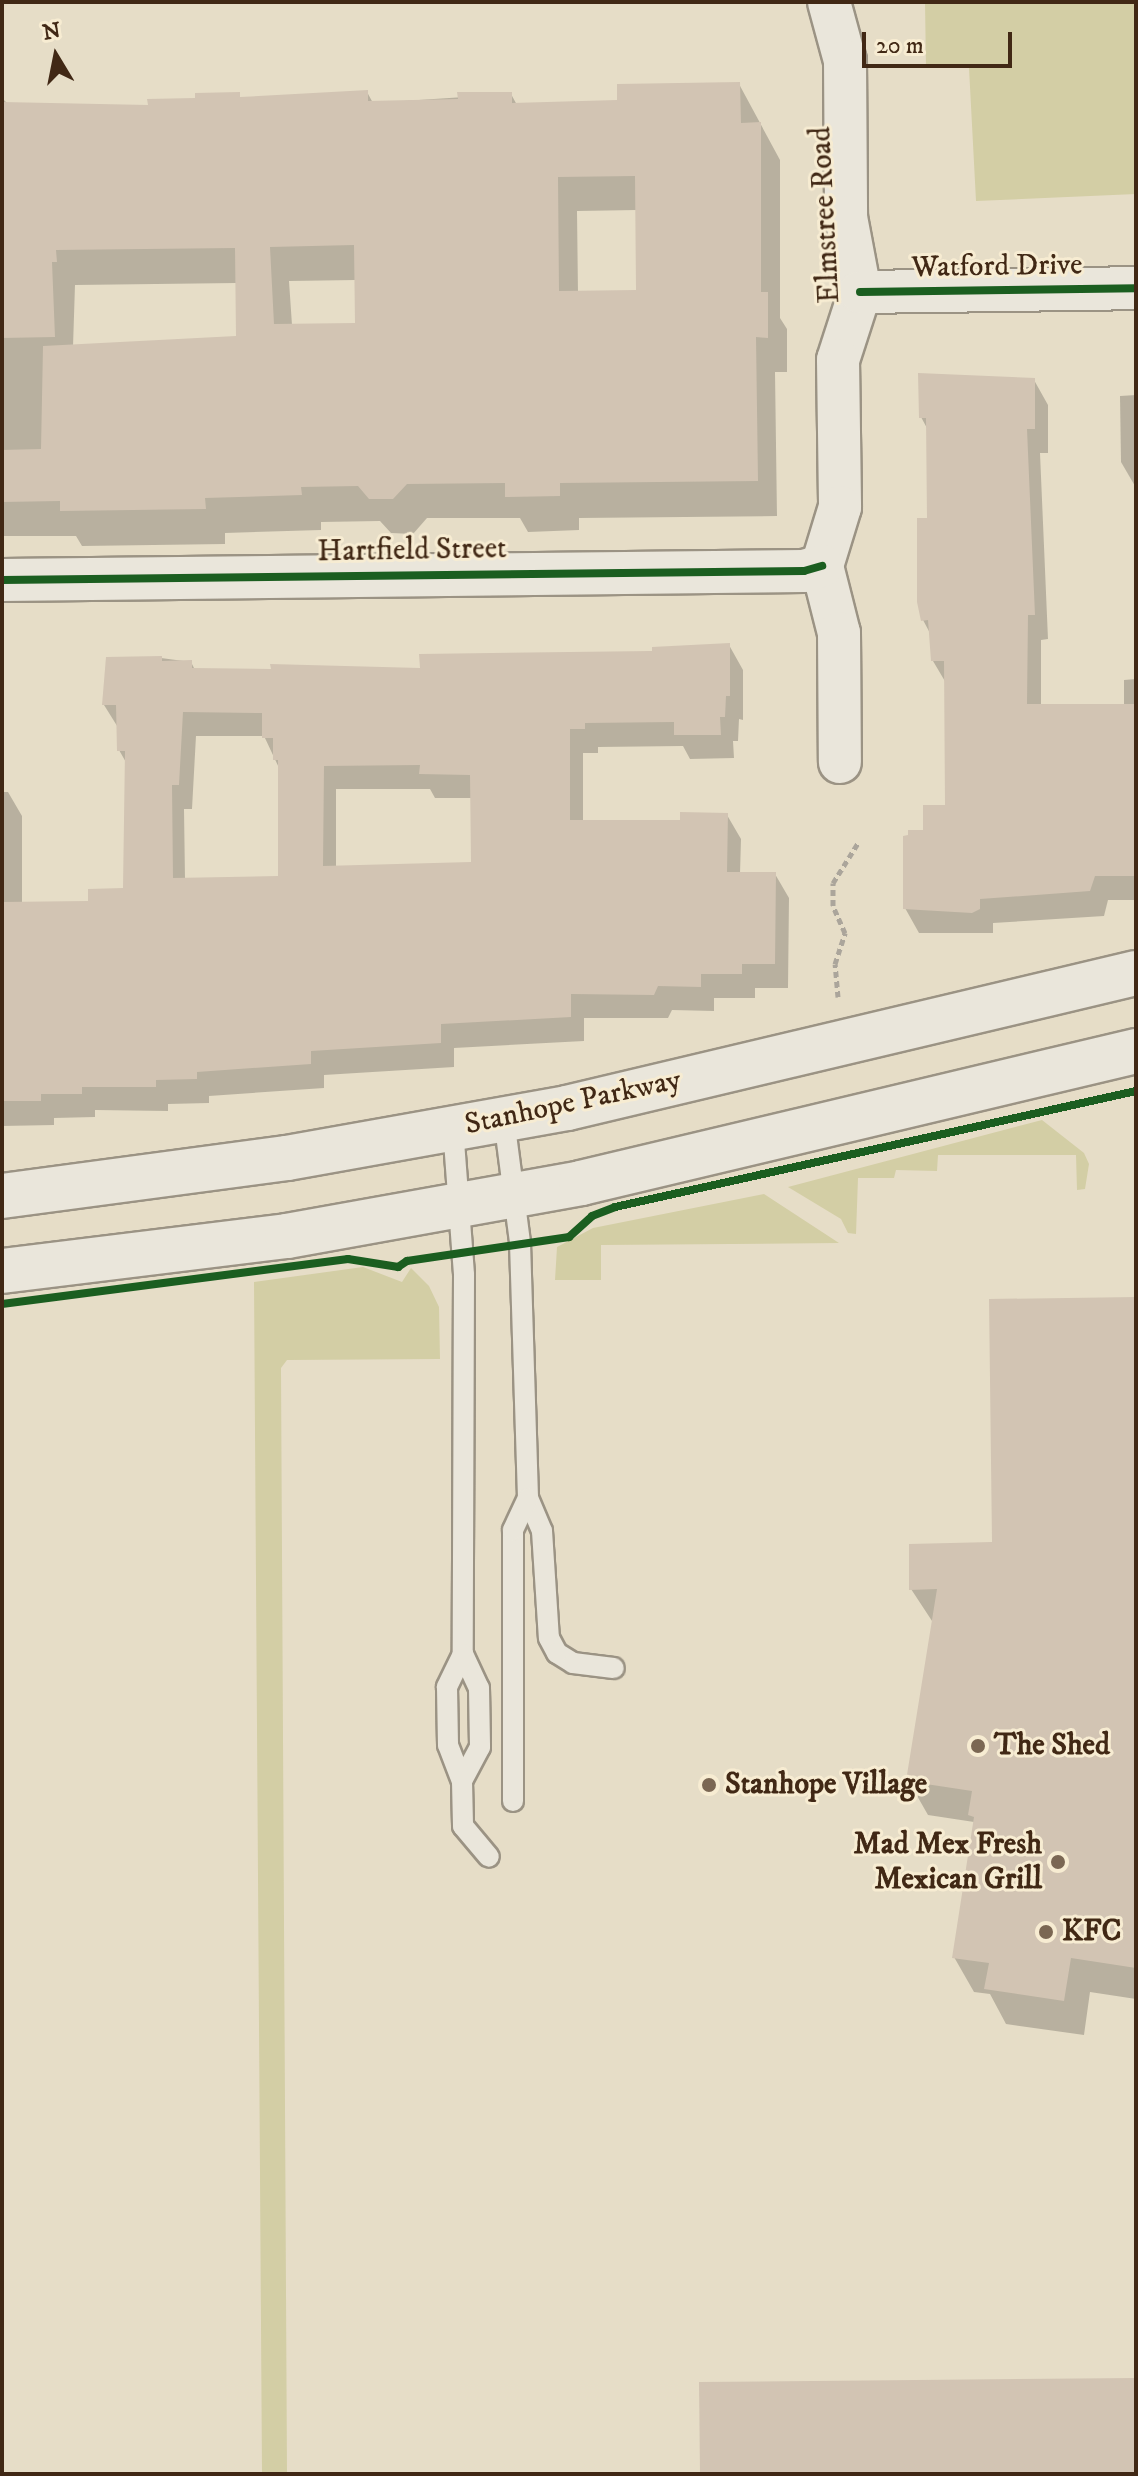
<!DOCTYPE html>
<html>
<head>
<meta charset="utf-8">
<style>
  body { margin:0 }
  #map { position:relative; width:1138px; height:2476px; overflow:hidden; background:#e6ddc7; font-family:"IM FELL DW Pica",serif }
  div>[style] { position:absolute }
  .green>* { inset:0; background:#d3cea5 }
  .shadow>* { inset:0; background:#0003 }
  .building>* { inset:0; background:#d2c4b3 }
  .path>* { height:5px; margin-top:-2.5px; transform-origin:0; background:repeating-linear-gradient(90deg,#aba59b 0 6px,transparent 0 10px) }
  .roads { filter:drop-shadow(2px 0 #9b9384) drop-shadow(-2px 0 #9b9384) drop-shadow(0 2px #9b9384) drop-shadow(0 -2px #9b9384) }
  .service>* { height:20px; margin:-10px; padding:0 10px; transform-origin:10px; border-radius:10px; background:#eae6db }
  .minor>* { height:42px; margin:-21px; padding:0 21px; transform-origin:21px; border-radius:21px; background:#eae6db }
  .secondary>* { height:44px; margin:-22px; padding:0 22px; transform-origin:22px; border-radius:22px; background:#eae6db }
  .cycleway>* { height:8px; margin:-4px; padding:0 4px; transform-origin:4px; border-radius:4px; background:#1b5e20 }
  .dots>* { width:22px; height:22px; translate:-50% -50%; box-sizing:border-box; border:4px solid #f7ecd2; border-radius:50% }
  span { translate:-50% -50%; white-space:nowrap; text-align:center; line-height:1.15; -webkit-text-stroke:6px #f7ecd2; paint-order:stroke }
  .street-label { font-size:30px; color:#412815 }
  .poi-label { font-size:30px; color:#412815; font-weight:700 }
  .left { translate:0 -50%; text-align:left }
  .right { translate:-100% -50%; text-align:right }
  .frame { position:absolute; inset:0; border:4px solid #412815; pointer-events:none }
  .north { position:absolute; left:16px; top:16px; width:80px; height:80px; -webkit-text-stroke:6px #f7ecd2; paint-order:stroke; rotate:350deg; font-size:22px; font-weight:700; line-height:32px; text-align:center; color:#412815 }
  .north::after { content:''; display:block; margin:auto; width:28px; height:36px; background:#412815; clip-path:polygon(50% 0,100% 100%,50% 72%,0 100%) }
  .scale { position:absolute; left:862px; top:32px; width:150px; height:36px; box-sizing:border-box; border:4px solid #412815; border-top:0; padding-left:10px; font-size:24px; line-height:28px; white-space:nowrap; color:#412815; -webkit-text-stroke:6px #f7ecd2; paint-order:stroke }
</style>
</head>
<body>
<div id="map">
  <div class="green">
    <i style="clip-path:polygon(925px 2px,1136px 2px,1136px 194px,976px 201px,969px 68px,926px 68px)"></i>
    <i style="clip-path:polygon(1042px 1120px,1084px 1153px,1089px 1164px,1085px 1189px,1077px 1190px,1076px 1155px,938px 1155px,937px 1171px,896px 1170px,894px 1178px,858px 1178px,856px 1234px,848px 1233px,841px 1219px,788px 1187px)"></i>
    <i style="clip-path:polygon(764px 1194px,839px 1243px,601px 1245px,601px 1280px,555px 1280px,557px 1247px,593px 1228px)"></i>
    <i style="clip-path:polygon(363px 1267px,402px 1282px,411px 1268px,429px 1286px,439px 1307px,440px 1359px,287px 1360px,281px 1368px,287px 2474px,262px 2474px,254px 1282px)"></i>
  </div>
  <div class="shadow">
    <i style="clip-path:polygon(evenodd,739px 84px,780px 160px,780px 318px,787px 329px,787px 372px,775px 372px,777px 516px,579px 518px,579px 530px,528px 532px,520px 518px,427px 518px,413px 534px,391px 533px,380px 521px,321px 522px,321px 530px,225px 533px,225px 544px,82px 546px,76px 536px,2px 536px,2px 98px,8px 104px,150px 107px,238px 94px,241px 99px,367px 92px,373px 103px,511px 94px,517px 105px,619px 102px,739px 84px,637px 210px,638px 292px,578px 293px,577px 211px,637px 210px,739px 84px,356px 280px,357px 325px,292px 325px,289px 281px,356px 280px,739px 84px,237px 283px,238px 338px,73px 347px,75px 285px,237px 283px)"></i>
    <i style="clip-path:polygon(1034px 380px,1048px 405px,1048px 453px,1040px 453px,1048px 639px,1041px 640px,1041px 706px,1124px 706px,1124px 680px,1136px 679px,1136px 900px,1108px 900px,1104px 916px,993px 923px,993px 933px,919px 933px,905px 908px,925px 832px,947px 807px,946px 683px,933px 661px,931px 635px,923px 620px,929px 520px,928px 430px,921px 417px)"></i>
    <i style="clip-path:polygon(1136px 395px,1136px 486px,1135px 486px,1121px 462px,1120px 396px)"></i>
    <i style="clip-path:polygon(evenodd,729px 645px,743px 670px,743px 720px,739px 719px,738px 741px,733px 741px,734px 758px,690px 759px,683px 746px,598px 747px,598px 753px,583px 753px,583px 822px,682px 822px,727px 815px,741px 839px,740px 874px,775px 874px,789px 898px,788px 988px,755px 988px,755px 998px,714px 998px,714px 1011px,672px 1010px,668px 1018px,584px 1018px,584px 1041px,454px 1048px,454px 1067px,324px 1075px,324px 1088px,209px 1096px,209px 1103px,168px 1104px,168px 1111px,95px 1110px,95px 1117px,54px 1118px,54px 1125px,2px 1126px,2px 792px,8px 792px,22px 816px,22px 904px,90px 903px,125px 890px,127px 764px,119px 750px,119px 729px,104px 705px,161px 658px,191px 662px,195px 670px,422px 670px,729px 645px,196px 736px,264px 736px,280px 770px,280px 878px,185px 879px,184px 809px,192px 809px,196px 736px,729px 645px,336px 789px,430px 789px,435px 798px,472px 798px,473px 864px,336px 867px,336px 789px)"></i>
    <i style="clip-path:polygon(1136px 1299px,1136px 1999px,1090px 1992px,1084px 2035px,1006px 2024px,990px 1994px,974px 1992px,954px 1957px,974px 1822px,928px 1815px,908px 1780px,934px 1624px,911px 1589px,994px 1544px)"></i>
  </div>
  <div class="building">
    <i style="clip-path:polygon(evenodd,740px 82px,741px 123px,761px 122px,761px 292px,768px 292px,768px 338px,756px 337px,758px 481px,560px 483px,560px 496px,505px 497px,505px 483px,407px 484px,393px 499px,369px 499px,358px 486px,301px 487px,302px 495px,205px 498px,206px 509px,60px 511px,60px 501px,2px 502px,2px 450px,41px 449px,43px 346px,236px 336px,235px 248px,56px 250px,57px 262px,52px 262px,55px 337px,2px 338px,2px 102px,148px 105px,147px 99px,195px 98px,195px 93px,240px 92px,240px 97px,368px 90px,368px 101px,458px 99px,457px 92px,512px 92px,512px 103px,617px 100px,617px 84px,740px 82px,635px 176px,636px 290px,559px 291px,558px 177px,635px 176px,740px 82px,354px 245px,355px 323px,274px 324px,270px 247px,354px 245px)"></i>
    <i style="clip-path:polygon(918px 373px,1035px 378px,1035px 429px,1027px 429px,1035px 615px,1028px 615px,1027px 704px,1136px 704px,1136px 876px,1095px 876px,1090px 891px,980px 899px,980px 909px,972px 913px,903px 909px,903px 836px,908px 835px,908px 830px,923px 830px,923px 805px,945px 805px,944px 661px,931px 661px,928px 620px,921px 621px,917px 602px,917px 518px,927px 518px,926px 418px,919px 418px)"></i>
    <i style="clip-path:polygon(evenodd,730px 643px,730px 696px,726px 696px,725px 717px,720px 717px,721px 735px,674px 735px,674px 722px,585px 723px,585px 729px,570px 729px,570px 820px,680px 820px,680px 812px,728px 813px,727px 872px,776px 872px,775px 964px,742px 964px,742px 974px,701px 974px,701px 987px,658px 986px,654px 995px,571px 994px,571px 1017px,441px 1024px,441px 1043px,311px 1051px,311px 1064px,197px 1072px,197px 1079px,156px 1080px,156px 1087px,82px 1087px,82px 1094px,41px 1094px,41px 1101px,2px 1101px,2px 902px,88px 901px,88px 889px,123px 888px,125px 751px,117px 751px,116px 705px,102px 705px,106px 657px,162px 656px,162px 661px,192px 660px,192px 668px,271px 669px,270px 664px,420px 668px,419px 654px,652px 651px,652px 647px,730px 643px,183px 712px,262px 713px,262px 738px,273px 738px,273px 760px,278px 760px,278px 876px,173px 878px,172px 785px,179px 785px,183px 712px,730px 643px,420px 765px,419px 774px,470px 775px,471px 862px,323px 866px,324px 766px,420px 765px)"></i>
    <i style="clip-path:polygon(1136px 1297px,1136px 1968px,1071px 1958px,1064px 2001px,984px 1989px,989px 1963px,952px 1958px,974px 1817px,968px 1815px,972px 1791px,906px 1781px,937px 1589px,909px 1590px,909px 1544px,992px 1542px,989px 1299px)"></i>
    <i style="clip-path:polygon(1136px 2378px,1136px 2474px,700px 2474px,699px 2382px)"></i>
  </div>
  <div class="path">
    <i style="left:838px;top:997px;width:33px;rotate:-95deg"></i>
    <i style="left:835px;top:964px;width:33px;rotate:-72deg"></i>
    <i style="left:845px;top:933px;width:30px;rotate:-114deg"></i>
    <i style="left:833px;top:906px;width:23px;rotate:-90deg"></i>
    <i style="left:833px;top:883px;width:47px;rotate:-58deg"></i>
  </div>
  <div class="roads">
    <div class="service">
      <i style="left:504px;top:1119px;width:125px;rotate:82.6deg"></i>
      <i style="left:520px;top:1243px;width:255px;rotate:88.2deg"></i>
      <i style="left:528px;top:1498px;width:36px;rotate:67deg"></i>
      <i style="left:542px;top:1531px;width:107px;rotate:86.3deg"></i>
      <i style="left:549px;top:1638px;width:17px;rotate:62deg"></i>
      <i style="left:557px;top:1653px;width:19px;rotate:32deg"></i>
      <i style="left:573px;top:1663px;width:41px;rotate:7deg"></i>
      <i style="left:453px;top:1128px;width:147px;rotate:85.7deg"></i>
      <i style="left:464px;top:1275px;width:379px;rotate:90.2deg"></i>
      <i style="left:463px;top:1654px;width:38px;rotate:65deg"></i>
      <i style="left:479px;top:1688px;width:59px;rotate:89deg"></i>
      <i style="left:480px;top:1747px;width:38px;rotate:118deg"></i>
      <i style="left:463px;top:1654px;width:37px;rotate:116deg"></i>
      <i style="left:447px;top:1687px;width:58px;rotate:89deg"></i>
      <i style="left:448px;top:1745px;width:39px;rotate:69deg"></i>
      <i style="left:462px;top:1781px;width:45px;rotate:88.7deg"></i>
      <i style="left:463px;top:1826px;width:40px;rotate:50deg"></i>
      <i style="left:513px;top:1801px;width:271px;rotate:-90deg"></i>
      <i style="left:513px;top:1530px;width:35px;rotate:-65deg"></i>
    </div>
    <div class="minor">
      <i style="left:829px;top:2px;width:61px;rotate:74.8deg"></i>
      <i style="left:845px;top:61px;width:156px;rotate:89.6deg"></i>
      <i style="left:846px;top:217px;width:76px;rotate:79.4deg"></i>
      <i style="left:860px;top:292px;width:71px;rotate:107.9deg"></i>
      <i style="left:838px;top:360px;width:147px;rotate:89.2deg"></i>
      <i style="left:840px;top:507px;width:62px;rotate:107deg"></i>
      <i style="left:822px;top:566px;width:69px;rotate:75.8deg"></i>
      <i style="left:839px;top:633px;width:129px;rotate:89.6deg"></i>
      <i style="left:860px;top:292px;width:276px;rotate:-0.8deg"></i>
      <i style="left:2px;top:580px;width:802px;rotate:-0.64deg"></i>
      <i style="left:804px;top:571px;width:19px;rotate:-16deg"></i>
    </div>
    <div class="secondary">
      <i style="left:2px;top:1196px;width:288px;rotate:-7.6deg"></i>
      <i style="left:287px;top:1158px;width:284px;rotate:-10.1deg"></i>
      <i style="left:567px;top:1108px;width:585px;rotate:-13.35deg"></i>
      <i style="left:2px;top:1271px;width:287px;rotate:-7deg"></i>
      <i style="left:287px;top:1236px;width:299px;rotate:-10.2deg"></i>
      <i style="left:581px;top:1183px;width:570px;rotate:-13.38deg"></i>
    </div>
  </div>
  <div class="cycleway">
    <i style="left:860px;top:292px;width:276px;rotate:-0.8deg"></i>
    <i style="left:2px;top:580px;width:802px;rotate:-0.64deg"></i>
    <i style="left:804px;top:571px;width:19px;rotate:-16deg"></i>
    <i style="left:2px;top:1304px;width:349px;rotate:-7.4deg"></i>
    <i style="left:348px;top:1259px;width:51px;rotate:9.1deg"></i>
    <i style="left:398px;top:1267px;width:11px;rotate:-34deg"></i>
    <i style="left:407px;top:1261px;width:164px;rotate:-8.4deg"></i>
    <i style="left:569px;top:1237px;width:31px;rotate:-42deg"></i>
    <i style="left:592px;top:1216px;width:25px;rotate:-21deg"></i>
    <i style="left:615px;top:1207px;width:534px;rotate:-12.55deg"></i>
  </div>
  <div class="dots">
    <i style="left:978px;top:1746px;background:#7b6753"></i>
    <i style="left:709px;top:1785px;background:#7b6753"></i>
    <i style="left:1058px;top:1862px;background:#7b6753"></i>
    <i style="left:1046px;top:1932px;background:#7b6753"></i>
  </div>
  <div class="street-label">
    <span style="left:826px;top:215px;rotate:-93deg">Elmstree Road</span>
    <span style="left:997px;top:267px;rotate:-1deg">Watford Drive</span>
    <span style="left:412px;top:551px;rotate:-1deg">Hartfield Street</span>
    <span style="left:573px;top:1103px;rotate:-12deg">Stanhope Parkway</span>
  </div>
  <div class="poi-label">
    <span class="left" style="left:994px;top:1746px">The Shed</span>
    <span class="left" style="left:725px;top:1785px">Stanhope Village</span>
    <span class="right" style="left:1042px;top:1862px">Mad Mex Fresh<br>Mexican Grill</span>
    <span class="left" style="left:1062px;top:1932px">KFC</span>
  </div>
  <div class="frame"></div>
  <div class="north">N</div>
  <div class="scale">20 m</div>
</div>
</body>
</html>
